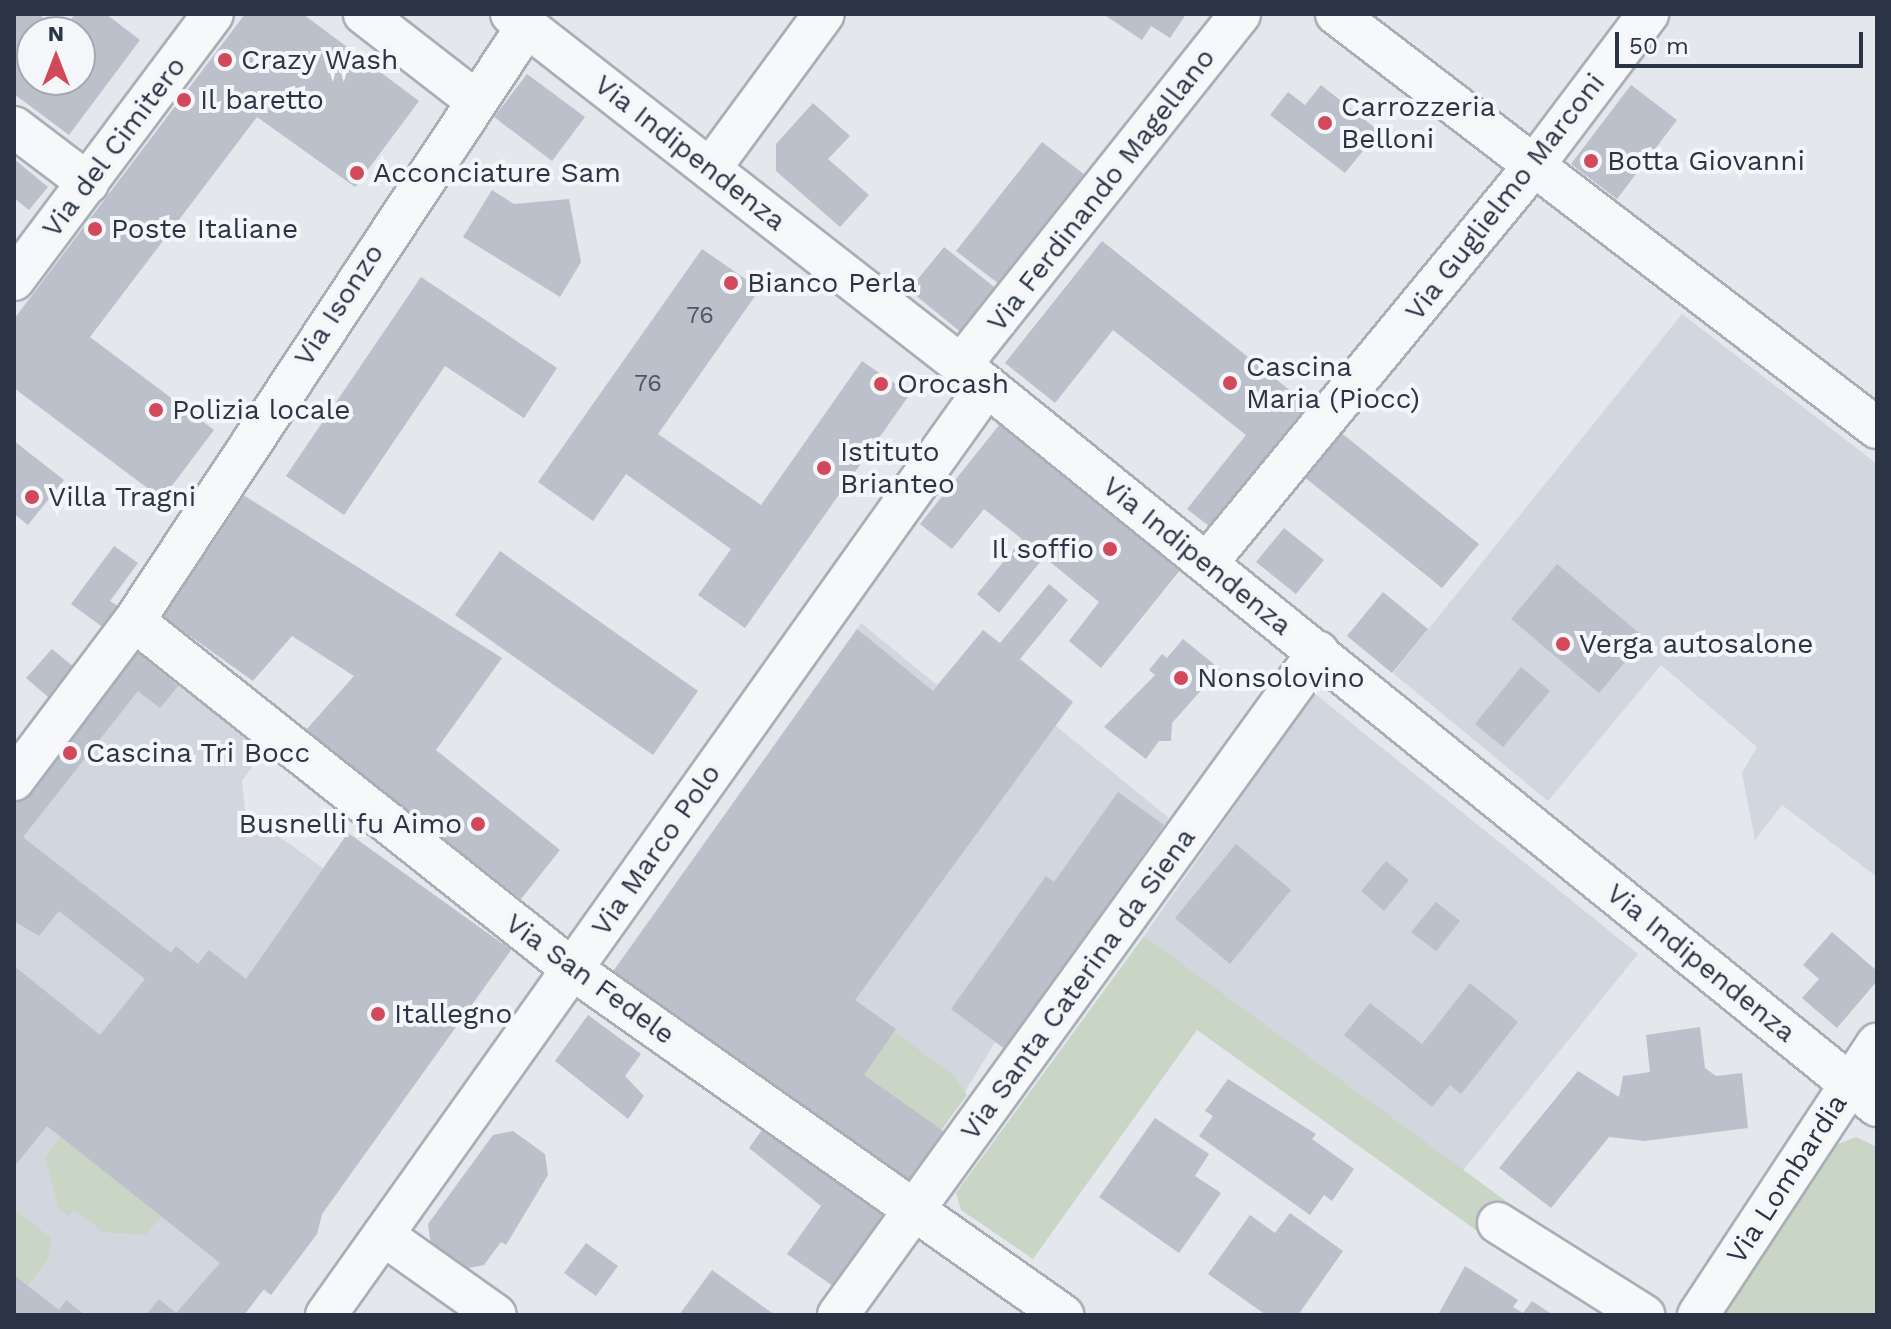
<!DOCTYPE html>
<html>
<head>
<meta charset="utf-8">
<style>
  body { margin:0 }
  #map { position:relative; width:1891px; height:1329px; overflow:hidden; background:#e4e7ec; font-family:"Work Sans",sans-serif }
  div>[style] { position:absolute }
  .built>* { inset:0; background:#d2d6de }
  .green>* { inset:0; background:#c9d6c5 }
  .building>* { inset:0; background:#bbc0ca }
  .roads { filter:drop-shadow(2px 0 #a9aeb7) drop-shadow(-2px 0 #a9aeb7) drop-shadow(0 2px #a9aeb7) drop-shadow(0 -2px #a9aeb7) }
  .minor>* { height:40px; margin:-20px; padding:0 20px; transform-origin:20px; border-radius:20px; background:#f7f8fa }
  .dots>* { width:22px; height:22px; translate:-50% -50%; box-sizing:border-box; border:4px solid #f4f6f9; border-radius:50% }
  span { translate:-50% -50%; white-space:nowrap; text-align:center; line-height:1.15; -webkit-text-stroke:8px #f4f6f9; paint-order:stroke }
  .number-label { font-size:24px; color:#4f5766 }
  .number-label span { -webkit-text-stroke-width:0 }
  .poi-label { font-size:28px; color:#2b3445 }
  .left { translate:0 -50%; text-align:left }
  .right { translate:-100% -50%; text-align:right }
  .street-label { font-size:28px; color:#2b3445 }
  .frame { position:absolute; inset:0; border:16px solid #2b3445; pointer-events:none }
  .north { position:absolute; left:16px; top:16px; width:80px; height:80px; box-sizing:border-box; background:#f4f6f9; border:2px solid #a4a8b1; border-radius:50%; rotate:0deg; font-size:22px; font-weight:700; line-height:32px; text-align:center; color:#2b3445 }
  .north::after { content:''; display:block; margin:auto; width:28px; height:36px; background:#d1495b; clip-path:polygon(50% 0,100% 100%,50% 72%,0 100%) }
  .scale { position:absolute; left:1615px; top:32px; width:248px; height:36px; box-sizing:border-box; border:4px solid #2b3445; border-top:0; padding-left:10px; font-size:24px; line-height:28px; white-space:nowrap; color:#2b3445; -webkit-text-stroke:6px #f4f6f9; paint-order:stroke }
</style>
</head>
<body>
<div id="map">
  <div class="built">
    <i style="clip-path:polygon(1682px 314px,1877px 464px,1877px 877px,1782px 805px,1755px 840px,1742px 773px,1757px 747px,1661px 665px,1548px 801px,1393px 673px)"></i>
    <i style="clip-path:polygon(861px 623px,937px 685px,965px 652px,1169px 818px,1005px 1049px,995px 1042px,942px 1130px,612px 973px)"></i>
    <i style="clip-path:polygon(134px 649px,262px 752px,242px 781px,245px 812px,323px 868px,348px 833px,511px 950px,322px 1214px,317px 1234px,271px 1295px,263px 1290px,244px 1315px,14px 1315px,14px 799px)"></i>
    <i style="clip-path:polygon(1314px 693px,1638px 954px,1461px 1173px,1144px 936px)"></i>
  </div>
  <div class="green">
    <i style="clip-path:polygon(1144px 936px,1510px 1204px,1487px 1238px,1197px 1030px,1033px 1259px,961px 1210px,956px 1193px)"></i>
    <i style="clip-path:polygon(894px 1032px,953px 1074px,967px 1095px,941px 1130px,864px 1075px)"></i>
    <i style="clip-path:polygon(61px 1136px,161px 1216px,146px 1235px,103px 1232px,74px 1209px,69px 1216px,58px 1207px,45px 1157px)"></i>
    <i style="clip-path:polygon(1856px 1137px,1877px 1147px,1877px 1315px,1724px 1315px,1831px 1147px)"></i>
    <i style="clip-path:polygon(14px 1209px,51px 1238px,49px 1258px,28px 1285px,14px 1275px)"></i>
  </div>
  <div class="building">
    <i style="clip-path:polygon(evenodd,14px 14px,38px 14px,62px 32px,75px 14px,106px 14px,140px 40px,69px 135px,14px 94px,14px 14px,32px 32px,80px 32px,80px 80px,32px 80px,32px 32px)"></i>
    <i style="clip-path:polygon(245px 14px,303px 14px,419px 101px,355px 187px,257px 117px,90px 337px,214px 430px,162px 499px,14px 388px,14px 319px)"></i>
    <i style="clip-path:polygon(1103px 14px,1186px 14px,1170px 38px,1151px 26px,1142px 40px)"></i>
    <i style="clip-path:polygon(527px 74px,585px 117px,552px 161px,494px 117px)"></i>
    <i style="clip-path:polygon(1321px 85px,1379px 131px,1345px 173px,1270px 115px,1288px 92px,1305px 105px)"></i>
    <i style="clip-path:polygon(1631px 85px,1677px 120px,1617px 199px,1571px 164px)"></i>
    <i style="clip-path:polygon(813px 103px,850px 136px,828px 159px,869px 195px,840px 227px,776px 171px,776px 144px)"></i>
    <i style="clip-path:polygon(1042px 142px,1089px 178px,1003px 287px,956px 251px)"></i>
    <i style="clip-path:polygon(14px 159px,48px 187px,29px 210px,14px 198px)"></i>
    <i style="clip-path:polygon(492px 190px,514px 204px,569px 199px,581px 262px,560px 297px,463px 237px)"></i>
    <i style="clip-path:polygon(1102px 241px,1316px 411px,1218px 533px,1187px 509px,1246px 435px,1113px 330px,1055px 403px,1005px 363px)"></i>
    <i style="clip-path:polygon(944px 247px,998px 290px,963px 334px,909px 290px)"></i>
    <i style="clip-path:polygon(702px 249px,760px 289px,658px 434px,761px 505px,862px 361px,910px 394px,745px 628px,698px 595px,731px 549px,626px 474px,593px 521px,538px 482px)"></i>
    <i style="clip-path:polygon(421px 277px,557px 368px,524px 418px,445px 366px,344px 515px,286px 476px)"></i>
    <i style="clip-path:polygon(1000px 424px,1181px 569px,1101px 668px,1069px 641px,1099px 602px,1044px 557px,999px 613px,977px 594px,1022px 539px,984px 509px,952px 549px,920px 524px)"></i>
    <i style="clip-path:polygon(1339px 431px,1479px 544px,1442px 588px,1303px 476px)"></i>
    <i style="clip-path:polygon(14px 441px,64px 480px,28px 525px,14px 514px)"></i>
    <i style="clip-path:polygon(237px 491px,502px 658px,436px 750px,560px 850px,521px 899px,305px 731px,354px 676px,292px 636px,253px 681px,162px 616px)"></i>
    <i style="clip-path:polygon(1284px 528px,1324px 560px,1296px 594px,1256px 562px)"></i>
    <i style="clip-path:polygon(114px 546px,138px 563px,110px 601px,124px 610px,108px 631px,71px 604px)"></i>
    <i style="clip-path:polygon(500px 551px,698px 691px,653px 755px,455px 615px)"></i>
    <i style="clip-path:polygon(1557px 564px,1645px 638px,1599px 693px,1511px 619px)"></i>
    <i style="clip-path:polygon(1049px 584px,1068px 600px,1020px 659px,1073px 702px,855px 1000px,896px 1029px,864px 1075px,946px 1133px,909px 1185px,612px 973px,857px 629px,933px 691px,983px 630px,1000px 643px)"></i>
    <i style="clip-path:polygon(1383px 592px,1428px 629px,1392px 673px,1347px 636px)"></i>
    <i style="clip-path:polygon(1183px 639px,1220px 669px,1172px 723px,1171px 741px,1159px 741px,1146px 759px,1104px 727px,1155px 675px,1149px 670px,1162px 654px,1167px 658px)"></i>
    <i style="clip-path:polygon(52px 649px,80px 672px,54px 702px,26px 678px)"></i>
    <i style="clip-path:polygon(134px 649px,178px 686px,160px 708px,138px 691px,23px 837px,171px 953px,176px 946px,198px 964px,209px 950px,246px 979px,348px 833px,511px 950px,322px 1214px,317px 1234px,271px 1295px,264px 1289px,244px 1315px,146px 1315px,159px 1299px,176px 1313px,220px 1263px,47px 1126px,14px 1167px,14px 966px,100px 1035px,145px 979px,59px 911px,39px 936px,14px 921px,14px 799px)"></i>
    <i style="clip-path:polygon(1521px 667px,1550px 691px,1503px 747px,1475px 724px)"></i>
    <i style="clip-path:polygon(1118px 792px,1164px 825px,1005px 1049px,951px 1009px,1046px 876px,1054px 882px)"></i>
    <i style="clip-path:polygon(1236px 844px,1291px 890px,1230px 964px,1175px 918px)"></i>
    <i style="clip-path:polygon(1386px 861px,1409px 880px,1384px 911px,1361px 891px)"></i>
    <i style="clip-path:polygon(1436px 902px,1460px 921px,1436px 951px,1411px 932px)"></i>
    <i style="clip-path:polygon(1832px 932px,1877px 971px,1877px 981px,1837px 1028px,1802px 998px,1819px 979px,1803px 965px)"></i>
    <i style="clip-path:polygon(1470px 983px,1518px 1022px,1461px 1094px,1450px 1085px,1432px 1107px,1344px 1035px,1370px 1003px,1422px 1044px)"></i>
    <i style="clip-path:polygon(588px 1015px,641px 1054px,625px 1076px,644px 1096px,628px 1119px,555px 1061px)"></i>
    <i style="clip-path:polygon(1700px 1027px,1705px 1068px,1716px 1076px,1742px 1073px,1748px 1128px,1644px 1141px,1609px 1137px,1551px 1208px,1499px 1168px,1578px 1071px,1619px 1097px,1623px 1076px,1650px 1072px,1646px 1035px)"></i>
    <i style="clip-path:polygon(1228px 1079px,1316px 1134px,1312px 1139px,1354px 1169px,1332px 1201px,1324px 1195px,1310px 1215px,1199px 1136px,1213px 1116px,1205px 1111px)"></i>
    <i style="clip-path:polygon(1155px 1118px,1209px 1154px,1195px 1176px,1221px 1193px,1179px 1253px,1099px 1197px)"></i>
    <i style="clip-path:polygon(764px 1127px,887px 1212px,833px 1286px,787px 1254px,821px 1206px,749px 1148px)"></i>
    <i style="clip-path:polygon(513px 1131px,545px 1154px,548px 1175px,506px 1245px,501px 1242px,484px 1265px,463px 1269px,431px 1246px,428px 1224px,493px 1135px)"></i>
    <i style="clip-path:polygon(1290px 1213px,1343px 1251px,1298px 1315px,1266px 1315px,1208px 1274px,1250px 1215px,1275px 1233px)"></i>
    <i style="clip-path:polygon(586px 1243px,618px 1266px,596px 1296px,564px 1273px)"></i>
    <i style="clip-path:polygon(1465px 1266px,1518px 1300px,1513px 1307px,1523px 1313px,1532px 1301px,1550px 1313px,1549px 1315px,1438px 1315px)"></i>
    <i style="clip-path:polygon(712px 1270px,775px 1315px,679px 1315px)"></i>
    <i style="clip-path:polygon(14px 1275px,59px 1310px,66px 1300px,85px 1315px,14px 1315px)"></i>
  </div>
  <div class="roads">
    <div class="minor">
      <i style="left:364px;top:14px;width:142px;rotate:37.8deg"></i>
      <i style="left:511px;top:14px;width:571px;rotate:37.95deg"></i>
      <i style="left:961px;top:365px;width:1178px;rotate:38.97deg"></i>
      <i style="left:1336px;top:14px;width:681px;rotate:37.43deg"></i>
      <i style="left:14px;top:127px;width:93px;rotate:37.1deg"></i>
      <i style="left:710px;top:169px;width:192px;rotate:-53.7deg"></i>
      <i style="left:14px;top:280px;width:332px;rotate:-53.2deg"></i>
      <i style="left:961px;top:365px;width:448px;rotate:-51.5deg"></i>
      <i style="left:1207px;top:563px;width:512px;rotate:-50.55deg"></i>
      <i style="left:1532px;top:168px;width:193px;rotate:-53deg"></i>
      <i style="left:134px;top:621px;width:559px;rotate:38.47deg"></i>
      <i style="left:572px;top:969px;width:601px;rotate:35.17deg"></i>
      <i style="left:14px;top:780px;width:199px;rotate:-53deg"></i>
      <i style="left:134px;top:621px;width:713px;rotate:-56.56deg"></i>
      <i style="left:1498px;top:1223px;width:173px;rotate:32.2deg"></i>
      <i style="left:383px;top:1235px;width:138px;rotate:35.3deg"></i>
      <i style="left:326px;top:1315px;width:1140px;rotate:-54.57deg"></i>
      <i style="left:838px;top:1315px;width:819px;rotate:-54.1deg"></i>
      <i style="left:1698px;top:1315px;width:325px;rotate:-56.6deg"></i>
    </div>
  </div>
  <div class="dots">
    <i style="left:225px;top:60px;background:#d1495b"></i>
    <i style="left:184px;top:100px;background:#d1495b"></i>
    <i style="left:1325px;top:123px;background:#d1495b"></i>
    <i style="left:1591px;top:161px;background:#d1495b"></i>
    <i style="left:357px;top:173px;background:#d1495b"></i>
    <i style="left:95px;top:229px;background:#d1495b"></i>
    <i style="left:731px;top:283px;background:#d1495b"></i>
    <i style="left:1230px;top:383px;background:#d1495b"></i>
    <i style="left:881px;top:384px;background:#d1495b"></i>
    <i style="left:156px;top:410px;background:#d1495b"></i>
    <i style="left:824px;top:468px;background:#d1495b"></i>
    <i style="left:32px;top:497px;background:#d1495b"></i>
    <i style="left:1110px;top:549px;background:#d1495b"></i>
    <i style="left:1563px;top:644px;background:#d1495b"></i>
    <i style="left:1181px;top:678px;background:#d1495b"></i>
    <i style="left:70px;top:753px;background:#d1495b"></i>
    <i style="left:478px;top:824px;background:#d1495b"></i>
    <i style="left:378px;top:1014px;background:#d1495b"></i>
  </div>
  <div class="number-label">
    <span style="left:700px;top:316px">76</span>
    <span style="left:648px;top:384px">76</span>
  </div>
  <div class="poi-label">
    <span class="left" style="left:241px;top:60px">Crazy Wash</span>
    <span class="left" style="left:200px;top:100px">Il baretto</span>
    <span class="left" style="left:1341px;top:123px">Carrozzeria<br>Belloni</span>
    <span class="left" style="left:1607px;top:161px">Botta Giovanni</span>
    <span class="left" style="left:373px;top:173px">Acconciature Sam</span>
    <span class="left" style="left:111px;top:229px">Poste Italiane</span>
    <span class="left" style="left:747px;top:283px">Bianco Perla</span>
    <span class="left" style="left:1246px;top:383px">Cascina<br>Maria (Piocc)</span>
    <span class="left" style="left:897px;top:384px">Orocash</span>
    <span class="left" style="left:172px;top:410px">Polizia locale</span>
    <span class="left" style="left:840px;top:468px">Istituto<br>Brianteo</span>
    <span class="left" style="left:48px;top:497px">Villa Tragni</span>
    <span class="right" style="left:1094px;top:549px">Il soffio</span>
    <span class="left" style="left:1579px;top:644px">Verga autosalone</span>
    <span class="left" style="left:1197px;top:678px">Nonsolovino</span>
    <span class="left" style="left:86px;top:753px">Cascina Tri Bocc</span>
    <span class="right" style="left:462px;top:824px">Busnelli fu Aimo</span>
    <span class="left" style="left:394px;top:1014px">Itallegno</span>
  </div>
  <div class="street-label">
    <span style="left:114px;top:147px;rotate:-53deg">Via del Cimitero</span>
    <span style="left:690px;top:153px;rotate:38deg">Via Indipendenza</span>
    <span style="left:1101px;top:190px;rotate:-52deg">Via Ferdinando Magellano</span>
    <span style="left:1505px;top:197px;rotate:-52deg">Via Guglielmo Marconi</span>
    <span style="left:339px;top:305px;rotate:-57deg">Via Isonzo</span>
    <span style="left:1197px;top:556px;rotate:39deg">Via Indipendenza</span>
    <span style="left:656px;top:850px;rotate:-55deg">Via Marco Polo</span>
    <span style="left:1701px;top:963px;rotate:39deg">Via Indipendenza</span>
    <span style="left:590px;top:979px;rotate:36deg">Via San Fedele</span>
    <span style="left:1078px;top:984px;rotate:-54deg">Via Santa Caterina da Siena</span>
    <span style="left:1787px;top:1179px;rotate:-57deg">Via Lombardia</span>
  </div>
  <div class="frame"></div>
  <div class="north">N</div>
  <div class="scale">50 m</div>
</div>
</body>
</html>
